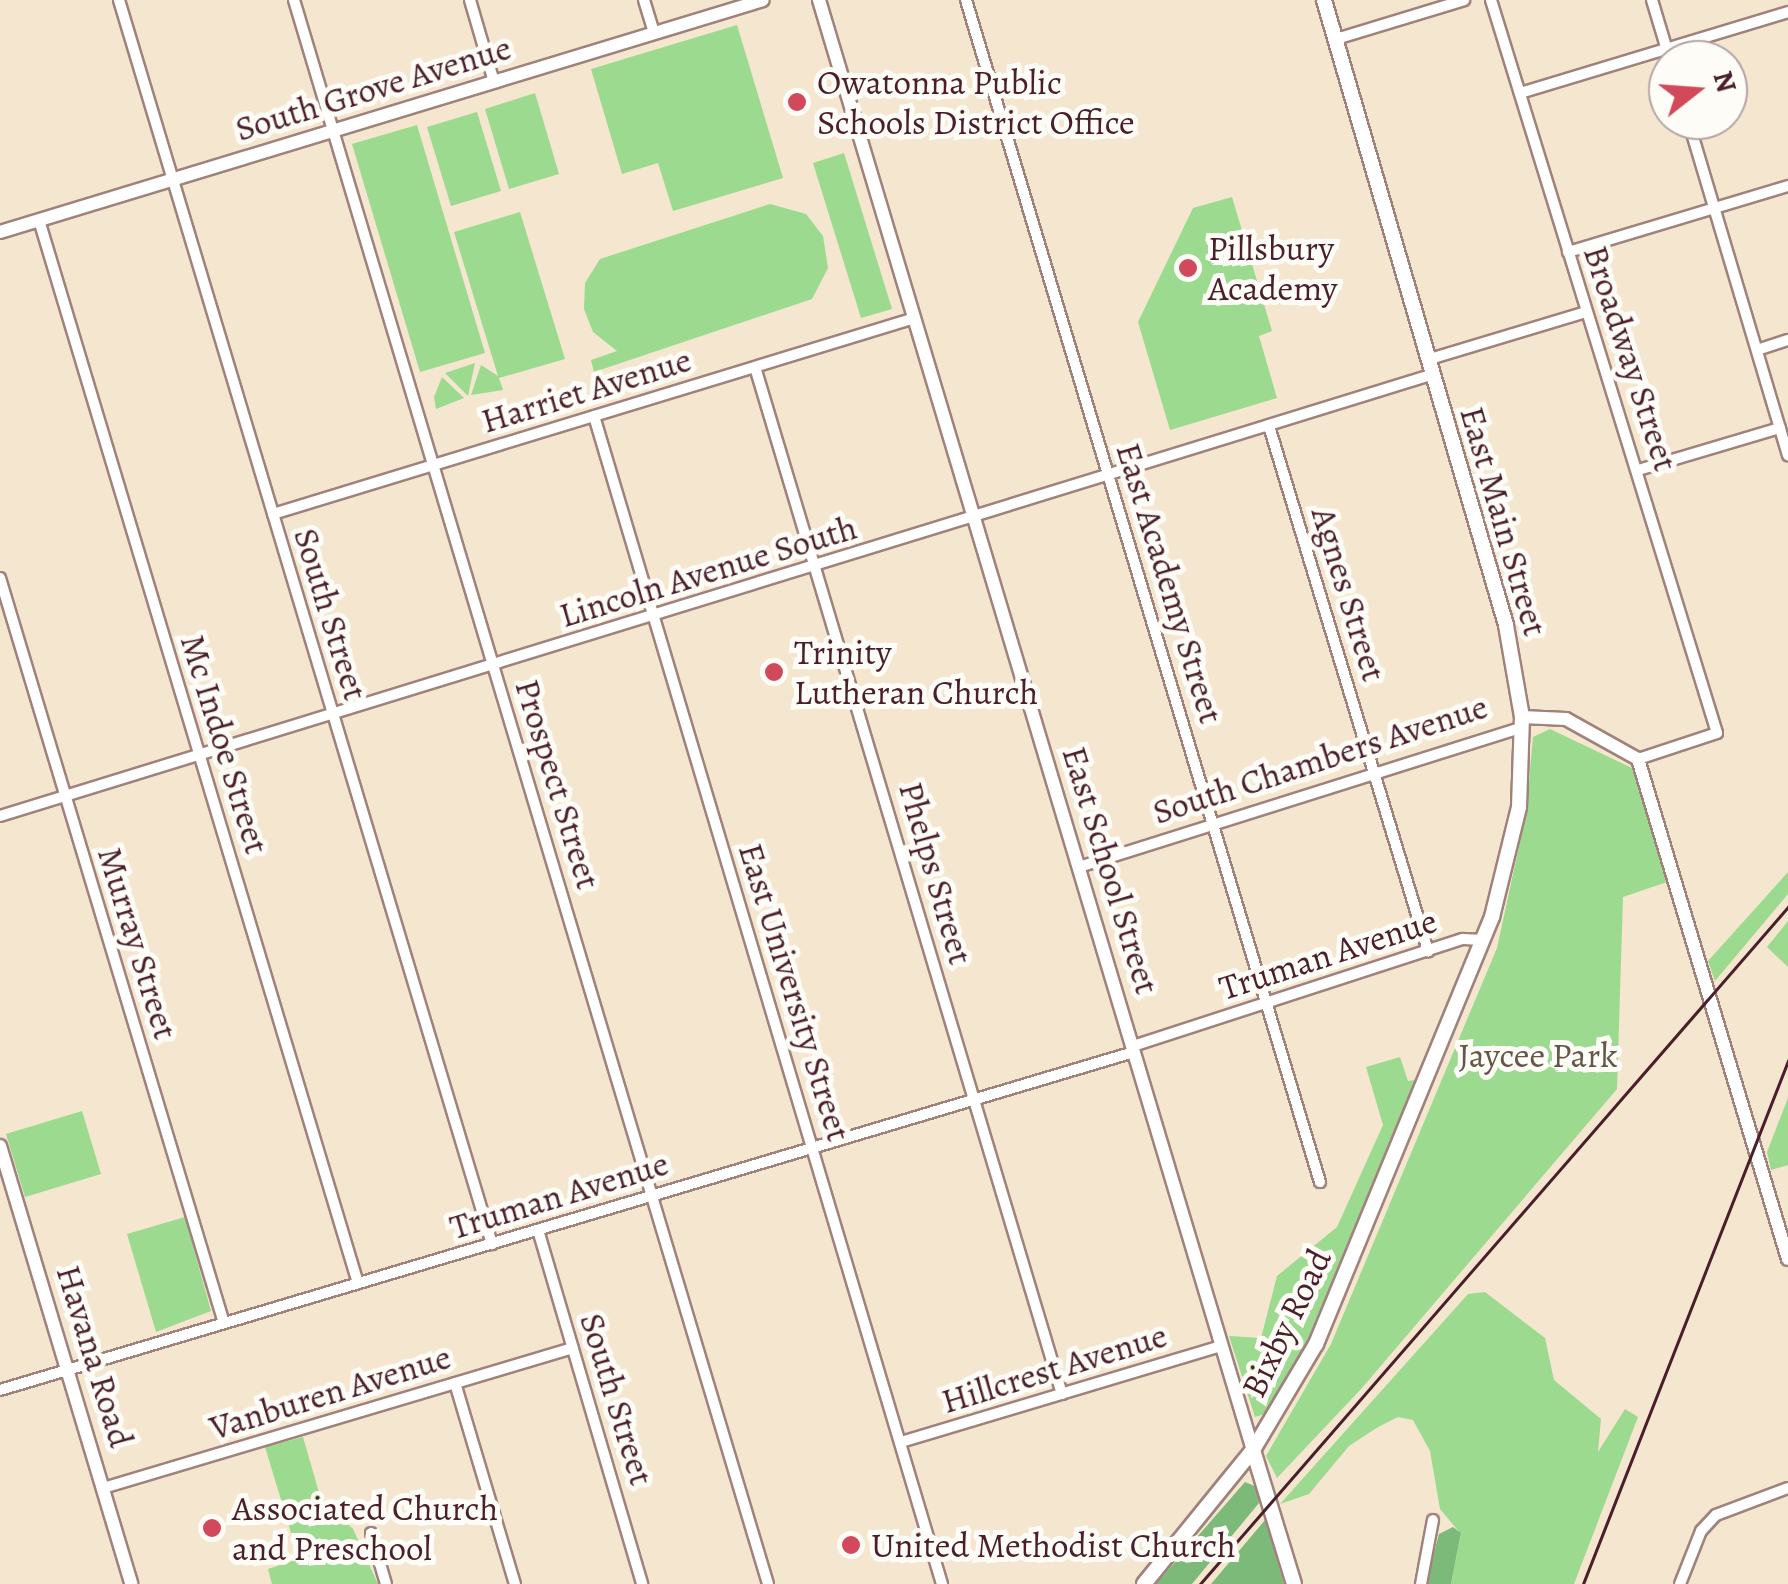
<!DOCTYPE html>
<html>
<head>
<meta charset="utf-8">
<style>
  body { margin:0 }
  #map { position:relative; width:1788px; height:1584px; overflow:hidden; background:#f5e6cf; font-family:Alegreya,serif }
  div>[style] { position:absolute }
  .green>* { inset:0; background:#9bda8f }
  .forest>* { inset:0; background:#7cba7a }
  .roads { filter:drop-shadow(2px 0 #a0827d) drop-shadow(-2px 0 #a0827d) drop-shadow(0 2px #a0827d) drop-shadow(0 -2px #a0827d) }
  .minor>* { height:10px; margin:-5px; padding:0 5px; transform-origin:5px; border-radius:5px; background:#fff }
  .tertiary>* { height:12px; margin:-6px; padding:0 6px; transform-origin:6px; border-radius:6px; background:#fff }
  .secondary>* { height:14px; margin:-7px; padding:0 7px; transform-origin:7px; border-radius:7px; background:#fff }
  .rail>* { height:2.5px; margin:-1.25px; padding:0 1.25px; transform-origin:1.25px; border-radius:1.25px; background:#4a1f2b }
  .dots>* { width:28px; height:28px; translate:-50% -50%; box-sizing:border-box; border:5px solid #fdfcf7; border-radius:50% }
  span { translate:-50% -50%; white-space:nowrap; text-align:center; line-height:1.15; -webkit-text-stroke:10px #fdfcf7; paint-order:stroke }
  .poi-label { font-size:35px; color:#4a1f2b }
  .left { translate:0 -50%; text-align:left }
  .street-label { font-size:35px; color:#4a1f2b }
  .park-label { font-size:35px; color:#625749 }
  .north { position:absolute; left:1648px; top:40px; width:100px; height:100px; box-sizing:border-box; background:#fdfcf7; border:2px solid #b5a4a5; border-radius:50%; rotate:73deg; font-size:28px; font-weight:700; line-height:40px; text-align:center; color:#4a1f2b }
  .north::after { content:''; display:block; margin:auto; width:35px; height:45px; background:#d1495b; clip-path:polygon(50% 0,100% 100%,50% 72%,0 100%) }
</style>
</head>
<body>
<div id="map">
  <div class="green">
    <i style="clip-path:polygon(737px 25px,783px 178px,673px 211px,658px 163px,622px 174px,591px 69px)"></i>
    <i style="clip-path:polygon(535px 93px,559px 174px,509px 189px,485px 109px)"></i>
    <i style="clip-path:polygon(477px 112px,501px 191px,451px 206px,427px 127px)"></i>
    <i style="clip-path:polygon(417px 125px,485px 353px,420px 372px,352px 144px)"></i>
    <i style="clip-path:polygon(844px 153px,892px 309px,861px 318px,813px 163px)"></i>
    <i style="clip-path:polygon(1232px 197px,1272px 331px,1259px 336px,1277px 398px,1170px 430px,1138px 322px,1193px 208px)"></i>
    <i style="clip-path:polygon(770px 204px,806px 214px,823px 236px,828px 268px,812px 299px,594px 372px,591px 360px,617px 351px,593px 332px,584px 309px,585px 283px,600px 259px)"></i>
    <i style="clip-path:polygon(520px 212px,565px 359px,499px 378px,503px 390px,471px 395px,481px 365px,498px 376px,454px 232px)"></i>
    <i style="clip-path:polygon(475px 363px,468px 396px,445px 373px)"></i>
    <i style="clip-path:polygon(442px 377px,464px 398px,436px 409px,434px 397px)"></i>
    <i style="clip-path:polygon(1550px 729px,1632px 768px,1667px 882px,1623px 897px,1617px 1089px,1362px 1388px,1277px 1478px,1266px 1456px,1331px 1344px,1497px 948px,1526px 814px,1533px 737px)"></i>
    <i style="clip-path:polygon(1788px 872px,1788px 894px,1715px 981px,1708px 961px)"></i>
    <i style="clip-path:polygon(1788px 921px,1788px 967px,1767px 947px)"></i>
    <i style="clip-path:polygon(1400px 1057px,1408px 1081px,1415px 1080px,1302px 1353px,1268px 1413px,1255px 1417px,1229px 1336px,1261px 1338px,1277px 1276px,1337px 1227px,1383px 1125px,1366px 1067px)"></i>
    <i style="clip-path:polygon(1788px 1098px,1788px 1165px,1771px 1170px,1767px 1152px)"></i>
    <i style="clip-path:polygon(82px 1111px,101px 1174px,25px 1197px,6px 1134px)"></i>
    <i style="clip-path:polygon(185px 1217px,211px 1311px,156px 1332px,127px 1234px)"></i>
    <i style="clip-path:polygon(1485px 1292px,1545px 1338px,1554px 1380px,1601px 1419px,1598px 1452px,1625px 1409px,1638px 1417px,1574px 1584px,1451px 1584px,1461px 1534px,1440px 1509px,1430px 1451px,1413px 1420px,1398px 1417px,1378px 1427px,1349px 1446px,1309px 1494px,1280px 1504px,1468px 1294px)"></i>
    <i style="clip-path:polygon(303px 1437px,320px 1496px,353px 1529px,378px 1584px,272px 1584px,268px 1569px,299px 1559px,265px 1447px)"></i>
  </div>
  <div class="forest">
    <i style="clip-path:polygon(1245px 1482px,1257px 1487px,1259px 1503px,1192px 1584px,1156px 1584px)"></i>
    <i style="clip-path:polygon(1265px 1520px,1284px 1584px,1211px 1584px)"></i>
    <i style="clip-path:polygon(1453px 1527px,1461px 1533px,1451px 1584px,1426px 1584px,1439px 1534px)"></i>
  </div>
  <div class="roads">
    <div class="minor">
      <i style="left:119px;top:0;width:1299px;rotate:73.31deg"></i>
      <i style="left:294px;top:0;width:1653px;rotate:73.34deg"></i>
      <i style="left:470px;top:0;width:85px;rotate:73.7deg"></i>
      <i style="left:644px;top:0;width:34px;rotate:73deg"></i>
      <i style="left:966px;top:0;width:1234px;rotate:73.33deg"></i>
      <i style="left:1491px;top:0;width:767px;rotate:72.86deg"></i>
      <i style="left:1717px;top:733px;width:83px;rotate:161.8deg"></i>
      <i style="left:1652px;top:0;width:63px;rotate:73.3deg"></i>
      <i style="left:1336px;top:39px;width:134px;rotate:-16.9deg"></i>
      <i style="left:1520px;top:93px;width:280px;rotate:-16.8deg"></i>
      <i style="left:1688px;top:120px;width:350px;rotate:73.4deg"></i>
      <i style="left:39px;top:220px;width:1110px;rotate:73.3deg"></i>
      <i style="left:1568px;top:252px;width:230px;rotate:-16.7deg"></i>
      <i style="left:1757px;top:350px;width:33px;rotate:-18deg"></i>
      <i style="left:1433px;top:358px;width:160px;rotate:-16.7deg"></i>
      <i style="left:755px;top:367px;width:1072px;rotate:73.36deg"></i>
      <i style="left:594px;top:416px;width:1219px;rotate:73.41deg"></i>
      <i style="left:1269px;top:426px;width:549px;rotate:73.15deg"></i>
      <i style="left:1638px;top:470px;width:148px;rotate:-16.5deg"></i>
      <i style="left:273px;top:514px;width:671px;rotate:-16.98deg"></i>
      <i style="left:0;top:578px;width:778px;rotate:73.27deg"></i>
      <i style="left:0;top:816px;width:1497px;rotate:-17.13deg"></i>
      <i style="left:1079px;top:867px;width:465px;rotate:-17.5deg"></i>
      <i style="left:1133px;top:1046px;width:347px;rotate:-18deg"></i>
      <i style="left:1463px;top:939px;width:20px;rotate:3deg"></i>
      <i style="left:538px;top:1230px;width:369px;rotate:73.6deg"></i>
      <i style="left:455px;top:1383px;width:210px;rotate:73.4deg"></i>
      <i style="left:0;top:1390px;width:1183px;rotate:-16.6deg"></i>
      <i style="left:901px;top:1442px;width:335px;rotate:-16.7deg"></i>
      <i style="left:103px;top:1488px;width:490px;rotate:-16.6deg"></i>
      <i style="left:371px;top:1533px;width:53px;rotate:73.6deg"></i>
      <i style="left:1421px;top:1584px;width:65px;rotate:-79.4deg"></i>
      <i style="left:1680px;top:1584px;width:57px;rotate:-68.4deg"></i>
      <i style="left:1701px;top:1531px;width:22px;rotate:-47deg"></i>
      <i style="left:1716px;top:1515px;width:77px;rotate:-20.6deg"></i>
    </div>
    <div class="tertiary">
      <i style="left:819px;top:0;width:1514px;rotate:73.34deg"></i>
      <i style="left:0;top:232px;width:797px;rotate:-16.91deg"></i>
      <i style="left:1522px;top:717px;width:44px;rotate:2.6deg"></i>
      <i style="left:1566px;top:719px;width:82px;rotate:29.1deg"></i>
      <i style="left:1638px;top:759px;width:522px;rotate:73.3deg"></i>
      <i style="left:0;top:1146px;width:457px;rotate:73.3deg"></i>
    </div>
    <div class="secondary">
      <i style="left:1253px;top:1450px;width:140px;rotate:73deg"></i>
      <i style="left:1144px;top:1584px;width:173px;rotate:-50.9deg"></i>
      <i style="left:1253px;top:1450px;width:123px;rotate:-59.3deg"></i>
      <i style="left:1316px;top:1344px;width:462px;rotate:-67.6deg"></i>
      <i style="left:1492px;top:917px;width:113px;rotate:-76.2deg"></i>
      <i style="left:1519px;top:807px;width:90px;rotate:-88.1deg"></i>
      <i style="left:1522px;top:717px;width:93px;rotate:-99.9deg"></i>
      <i style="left:1506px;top:625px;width:651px;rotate:-106.24deg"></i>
    </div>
  </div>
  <div class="rail">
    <i style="left:1200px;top:1584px;width:897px;rotate:-49.02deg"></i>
    <i style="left:1583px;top:1584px;width:562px;rotate:-68.6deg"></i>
  </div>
  <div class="dots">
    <i style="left:797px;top:102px;background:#d1495b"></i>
    <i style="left:1188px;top:268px;background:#d1495b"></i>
    <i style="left:774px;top:672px;background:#d1495b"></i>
    <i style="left:212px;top:1528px;background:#d1495b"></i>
    <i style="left:851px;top:1545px;background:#d1495b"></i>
  </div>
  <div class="poi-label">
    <span class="left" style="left:817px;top:102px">Owatonna Public<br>Schools District Office</span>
    <span class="left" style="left:1208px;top:268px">Pillsbury<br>Academy</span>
    <span class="left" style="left:794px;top:672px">Trinity<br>Lutheran Church</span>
    <span class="left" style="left:232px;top:1528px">Associated Church<br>and Preschool</span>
    <span class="left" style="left:871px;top:1545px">United Methodist Church</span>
  </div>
  <div class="street-label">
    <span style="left:373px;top:88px;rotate:-17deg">South Grove Avenue</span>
    <span style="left:1631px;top:358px;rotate:72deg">Broadway Street</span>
    <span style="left:586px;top:390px;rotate:-17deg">Harriet Avenue</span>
    <span style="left:1504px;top:521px;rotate:74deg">East Main Street</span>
    <span style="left:708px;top:571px;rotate:-17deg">Lincoln Avenue South</span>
    <span style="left:1170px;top:583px;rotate:73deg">East Academy Street</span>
    <span style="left:1349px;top:594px;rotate:73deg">Agnes Street</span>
    <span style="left:331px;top:614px;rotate:73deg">South Street</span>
    <span style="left:225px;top:744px;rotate:73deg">Mc Indoe Street</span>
    <span style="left:1320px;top:759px;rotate:-18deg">South Chambers Avenue</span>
    <span style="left:558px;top:784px;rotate:73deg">Prospect Street</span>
    <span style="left:1111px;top:870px;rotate:73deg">East School Street</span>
    <span style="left:936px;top:873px;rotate:74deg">Phelps Street</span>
    <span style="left:138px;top:943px;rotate:73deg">Murray Street</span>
    <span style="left:1328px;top:954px;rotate:-18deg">Truman Avenue</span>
    <span style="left:795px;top:992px;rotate:73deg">East University Street</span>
    <span style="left:559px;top:1195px;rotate:-17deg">Truman Avenue</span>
    <span style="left:1286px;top:1323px;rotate:-64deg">Bixby Road</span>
    <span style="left:95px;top:1356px;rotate:73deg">Havana Road</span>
    <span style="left:1054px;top:1368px;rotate:-17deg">Hillcrest Avenue</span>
    <span style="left:330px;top:1392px;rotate:-17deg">Vanburen Avenue</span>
    <span style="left:617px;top:1399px;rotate:73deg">South Street</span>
  </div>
  <div class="park-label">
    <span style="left:1538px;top:1055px">Jaycee Park</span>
  </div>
  <div class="north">N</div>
</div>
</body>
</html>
